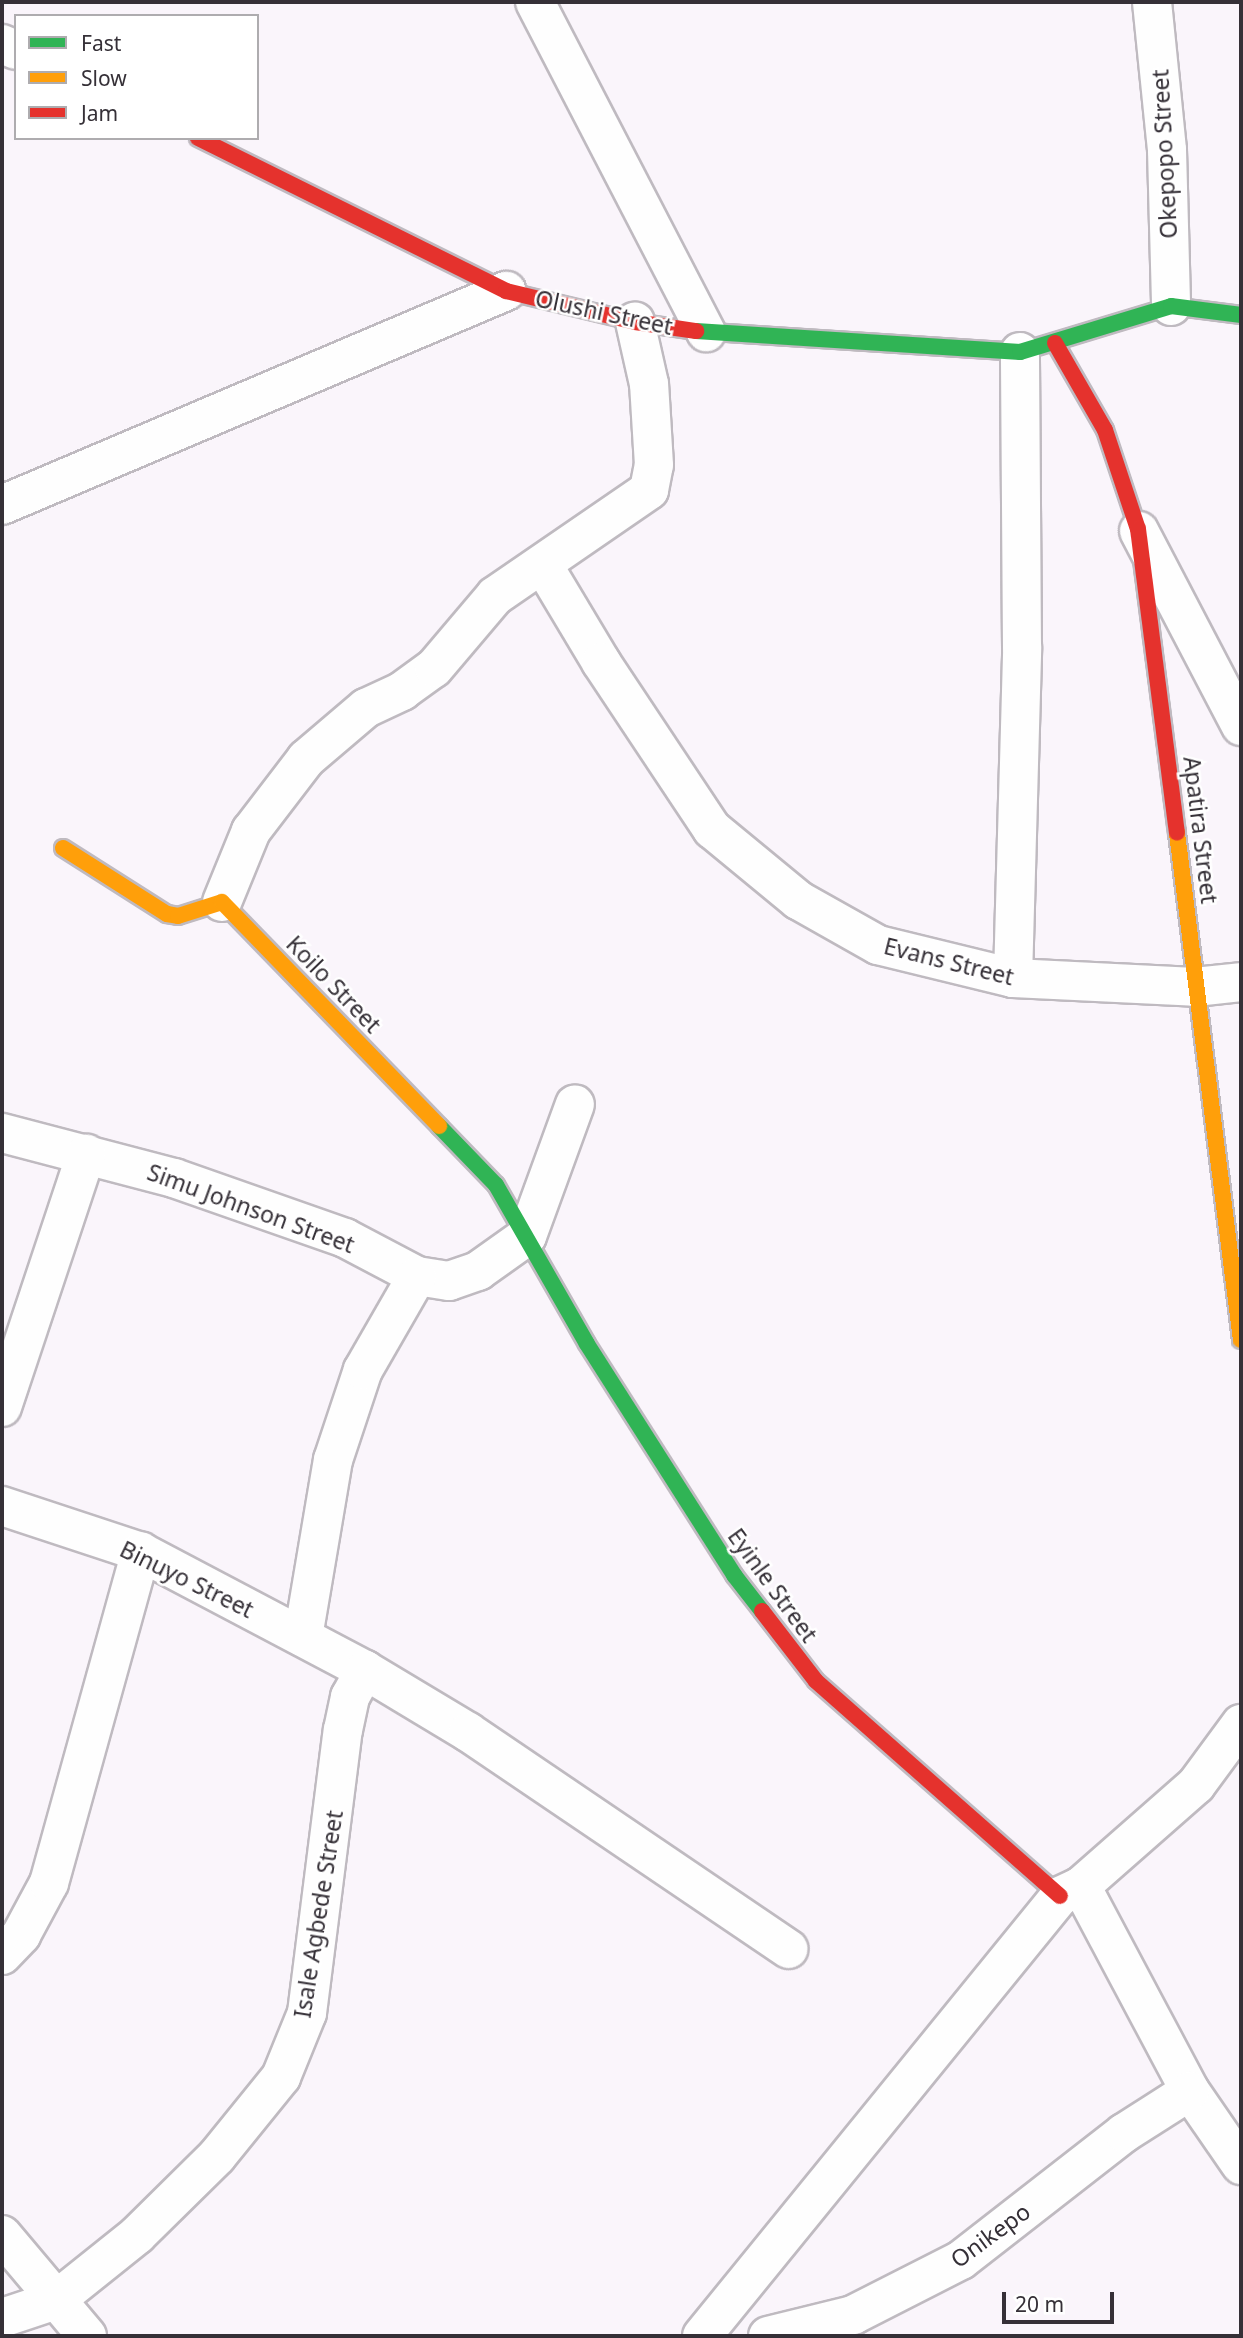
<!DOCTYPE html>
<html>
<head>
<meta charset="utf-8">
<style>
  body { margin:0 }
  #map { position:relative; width:1243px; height:2338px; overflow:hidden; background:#faf5fb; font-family:"Noto Sans",sans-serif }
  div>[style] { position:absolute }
  .roads { filter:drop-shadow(2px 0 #bfbac0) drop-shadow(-2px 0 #bfbac0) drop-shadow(0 2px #bfbac0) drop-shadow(0 -2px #bfbac0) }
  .street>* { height:38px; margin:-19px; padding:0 19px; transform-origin:19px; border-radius:19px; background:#fefefe }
  .fast>* { height:16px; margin:-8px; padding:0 8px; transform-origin:8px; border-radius:8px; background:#30b455 }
  .slow>* { height:16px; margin:-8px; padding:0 8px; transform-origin:8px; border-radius:8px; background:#ff9f0a }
  .jam>* { height:16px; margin:-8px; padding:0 8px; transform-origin:8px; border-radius:8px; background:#e5322d }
  span { translate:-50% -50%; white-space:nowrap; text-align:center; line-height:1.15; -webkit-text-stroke:5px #fff; paint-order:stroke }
  .street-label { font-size:23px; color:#353037 }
  .frame { position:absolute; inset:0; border:4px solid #353037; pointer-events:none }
  .legend { position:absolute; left:14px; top:14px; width:245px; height:126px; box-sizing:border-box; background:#fff; border:2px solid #aeacaf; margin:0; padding:9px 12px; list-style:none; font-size:21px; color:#353037 }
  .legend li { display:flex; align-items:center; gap:14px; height:35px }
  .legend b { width:35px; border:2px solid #aeacaf }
  .scale { position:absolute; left:1002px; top:2292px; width:112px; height:32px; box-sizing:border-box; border:4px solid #353037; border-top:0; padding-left:9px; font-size:21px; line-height:24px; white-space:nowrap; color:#353037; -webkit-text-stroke:5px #fff; paint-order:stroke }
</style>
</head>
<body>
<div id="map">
  <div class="roads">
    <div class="street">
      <i style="left:535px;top:2px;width:372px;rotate:62.6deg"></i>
      <i style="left:1152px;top:2px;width:149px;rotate:84.2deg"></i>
      <i style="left:1167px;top:150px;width:156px;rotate:88.5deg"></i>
      <i style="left:2px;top:44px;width:15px;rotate:23deg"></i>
      <i style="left:2px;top:505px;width:548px;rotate:-23.01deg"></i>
      <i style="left:1139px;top:531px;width:220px;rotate:62.4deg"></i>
      <i style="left:543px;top:565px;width:113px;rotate:59.1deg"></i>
      <i style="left:601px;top:662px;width:201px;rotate:56.4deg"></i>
      <i style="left:712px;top:829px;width:112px;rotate:39.5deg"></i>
      <i style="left:798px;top:900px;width:92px;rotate:29.4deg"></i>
      <i style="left:878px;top:945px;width:139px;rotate:13.7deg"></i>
      <i style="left:1013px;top:978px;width:182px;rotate:2.8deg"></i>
      <i style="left:1195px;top:987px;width:46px;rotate:-6.2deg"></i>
      <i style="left:222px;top:902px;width:77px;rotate:-67.8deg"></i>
      <i style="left:251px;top:831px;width:91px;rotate:-52.6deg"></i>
      <i style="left:306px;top:759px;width:79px;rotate:-40.4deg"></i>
      <i style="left:366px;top:708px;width:40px;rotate:-25deg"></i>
      <i style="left:402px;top:691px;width:39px;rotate:-36deg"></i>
      <i style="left:434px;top:668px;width:94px;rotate:-49.7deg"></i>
      <i style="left:495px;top:596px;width:187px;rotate:-34.5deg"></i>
      <i style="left:649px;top:490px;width:25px;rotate:-79deg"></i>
      <i style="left:654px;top:465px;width:81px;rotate:-93.5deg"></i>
      <i style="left:649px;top:384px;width:64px;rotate:-102.7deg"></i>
      <i style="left:1013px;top:978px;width:331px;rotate:-88.4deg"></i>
      <i style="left:1022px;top:647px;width:295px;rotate:-90.4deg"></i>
      <i style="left:2px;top:1133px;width:178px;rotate:14.7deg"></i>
      <i style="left:174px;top:1178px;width:181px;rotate:19.3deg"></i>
      <i style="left:345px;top:1238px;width:81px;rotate:27.8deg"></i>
      <i style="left:417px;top:1276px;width:32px;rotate:9deg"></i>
      <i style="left:449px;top:1281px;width:31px;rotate:-19deg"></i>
      <i style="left:478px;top:1271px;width:60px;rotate:-35.5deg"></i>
      <i style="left:527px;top:1236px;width:140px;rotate:-70deg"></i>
      <i style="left:2px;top:1407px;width:267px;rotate:-71.6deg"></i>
      <i style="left:2px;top:1506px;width:146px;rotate:18.3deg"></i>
      <i style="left:141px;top:1552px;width:253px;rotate:27.8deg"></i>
      <i style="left:365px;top:1670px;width:120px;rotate:31deg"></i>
      <i style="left:468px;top:1732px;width:387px;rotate:34.1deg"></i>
      <i style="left:303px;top:1637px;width:180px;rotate:-80.4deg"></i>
      <i style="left:333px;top:1460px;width:95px;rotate:-71.6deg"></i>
      <i style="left:363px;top:1370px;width:108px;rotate:-60.1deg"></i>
      <i style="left:1081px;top:1886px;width:232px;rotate:62deg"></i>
      <i style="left:1190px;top:2091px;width:90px;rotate:55.4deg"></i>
      <i style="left:2px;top:1955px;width:28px;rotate:-46deg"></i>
      <i style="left:21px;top:1935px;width:59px;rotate:-61.7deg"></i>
      <i style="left:49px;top:1883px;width:344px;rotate:-74.5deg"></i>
      <i style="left:2px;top:2235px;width:132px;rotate:49.9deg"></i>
      <i style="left:2px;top:2318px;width:57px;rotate:-18.4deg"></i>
      <i style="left:56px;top:2300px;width:104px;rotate:-38.7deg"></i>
      <i style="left:137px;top:2235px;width:112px;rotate:-44.6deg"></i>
      <i style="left:217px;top:2156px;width:102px;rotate:-51deg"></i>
      <i style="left:281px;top:2077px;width:69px;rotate:-67.9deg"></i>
      <i style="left:307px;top:2013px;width:285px;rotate:-82.8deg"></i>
      <i style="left:343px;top:1730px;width:34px;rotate:-78deg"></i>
      <i style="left:350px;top:1697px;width:31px;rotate:-61deg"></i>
      <i style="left:702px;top:2336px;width:567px;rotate:-50.87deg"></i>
      <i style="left:1060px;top:1896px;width:23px;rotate:-25deg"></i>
      <i style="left:1081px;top:1886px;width:153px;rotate:-41.3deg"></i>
      <i style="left:1196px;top:1785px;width:76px;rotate:-53.6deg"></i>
      <i style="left:768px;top:2336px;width:88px;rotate:-13.9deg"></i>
      <i style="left:853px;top:2315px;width:121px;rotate:-27deg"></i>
      <i style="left:961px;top:2260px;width:207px;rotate:-37.9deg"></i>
      <i style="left:1124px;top:2133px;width:78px;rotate:-32.5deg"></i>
    </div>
    <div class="fast">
      <i style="left:696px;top:331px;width:325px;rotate:3.7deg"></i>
      <i style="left:1020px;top:352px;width:158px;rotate:-16.9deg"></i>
      <i style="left:1171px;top:306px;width:71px;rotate:7.3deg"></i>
      <i style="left:439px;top:1126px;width:82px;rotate:46deg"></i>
      <i style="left:496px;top:1185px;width:183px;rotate:60.2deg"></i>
      <i style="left:587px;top:1344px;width:274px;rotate:57.5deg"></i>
      <i style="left:734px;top:1575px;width:46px;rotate:52.1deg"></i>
    </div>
    <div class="slow">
      <i style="left:1177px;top:833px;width:511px;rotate:82.81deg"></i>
      <i style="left:63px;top:848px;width:123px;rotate:32.4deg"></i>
      <i style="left:167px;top:914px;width:11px;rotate:10deg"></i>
      <i style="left:178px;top:916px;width:46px;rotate:-17.7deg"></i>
      <i style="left:222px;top:902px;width:312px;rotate:45.9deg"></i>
    </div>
    <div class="jam">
      <i style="left:198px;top:138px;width:344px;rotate:26.4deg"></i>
      <i style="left:506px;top:291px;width:133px;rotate:13.5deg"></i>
      <i style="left:635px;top:322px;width:62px;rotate:8.4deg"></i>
      <i style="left:1055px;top:343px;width:100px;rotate:60.1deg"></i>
      <i style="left:1105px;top:430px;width:104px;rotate:71.6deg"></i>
      <i style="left:1138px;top:529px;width:306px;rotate:82.7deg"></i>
      <i style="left:762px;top:1611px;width:88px;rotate:52.4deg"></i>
      <i style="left:816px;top:1681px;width:325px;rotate:41.4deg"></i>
    </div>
  </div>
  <div class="street-label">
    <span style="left:1164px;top:154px;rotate:-93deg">Okepopo Street</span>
    <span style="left:604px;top:312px;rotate:12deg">Olushi Street</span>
    <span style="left:1201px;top:830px;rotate:83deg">Apatira Street</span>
    <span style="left:949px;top:961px;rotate:14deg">Evans Street</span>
    <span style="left:334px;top:984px;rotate:46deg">Koilo Street</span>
    <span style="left:251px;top:1208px;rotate:20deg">Simu Johnson Street</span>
    <span style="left:187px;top:1579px;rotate:26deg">Binuyo Street</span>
    <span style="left:773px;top:1585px;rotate:54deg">Eyinle Street</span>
    <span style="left:318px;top:1914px;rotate:-81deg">Isale Agbede Street</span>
    <span style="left:990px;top:2235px;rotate:-36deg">Onikepo</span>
  </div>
  <div class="frame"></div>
  <ul class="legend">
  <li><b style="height:9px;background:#30b455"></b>Fast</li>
  <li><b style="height:9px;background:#ff9f0a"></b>Slow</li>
  <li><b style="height:9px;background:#e5322d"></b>Jam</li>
  </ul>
  <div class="scale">20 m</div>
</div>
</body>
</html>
